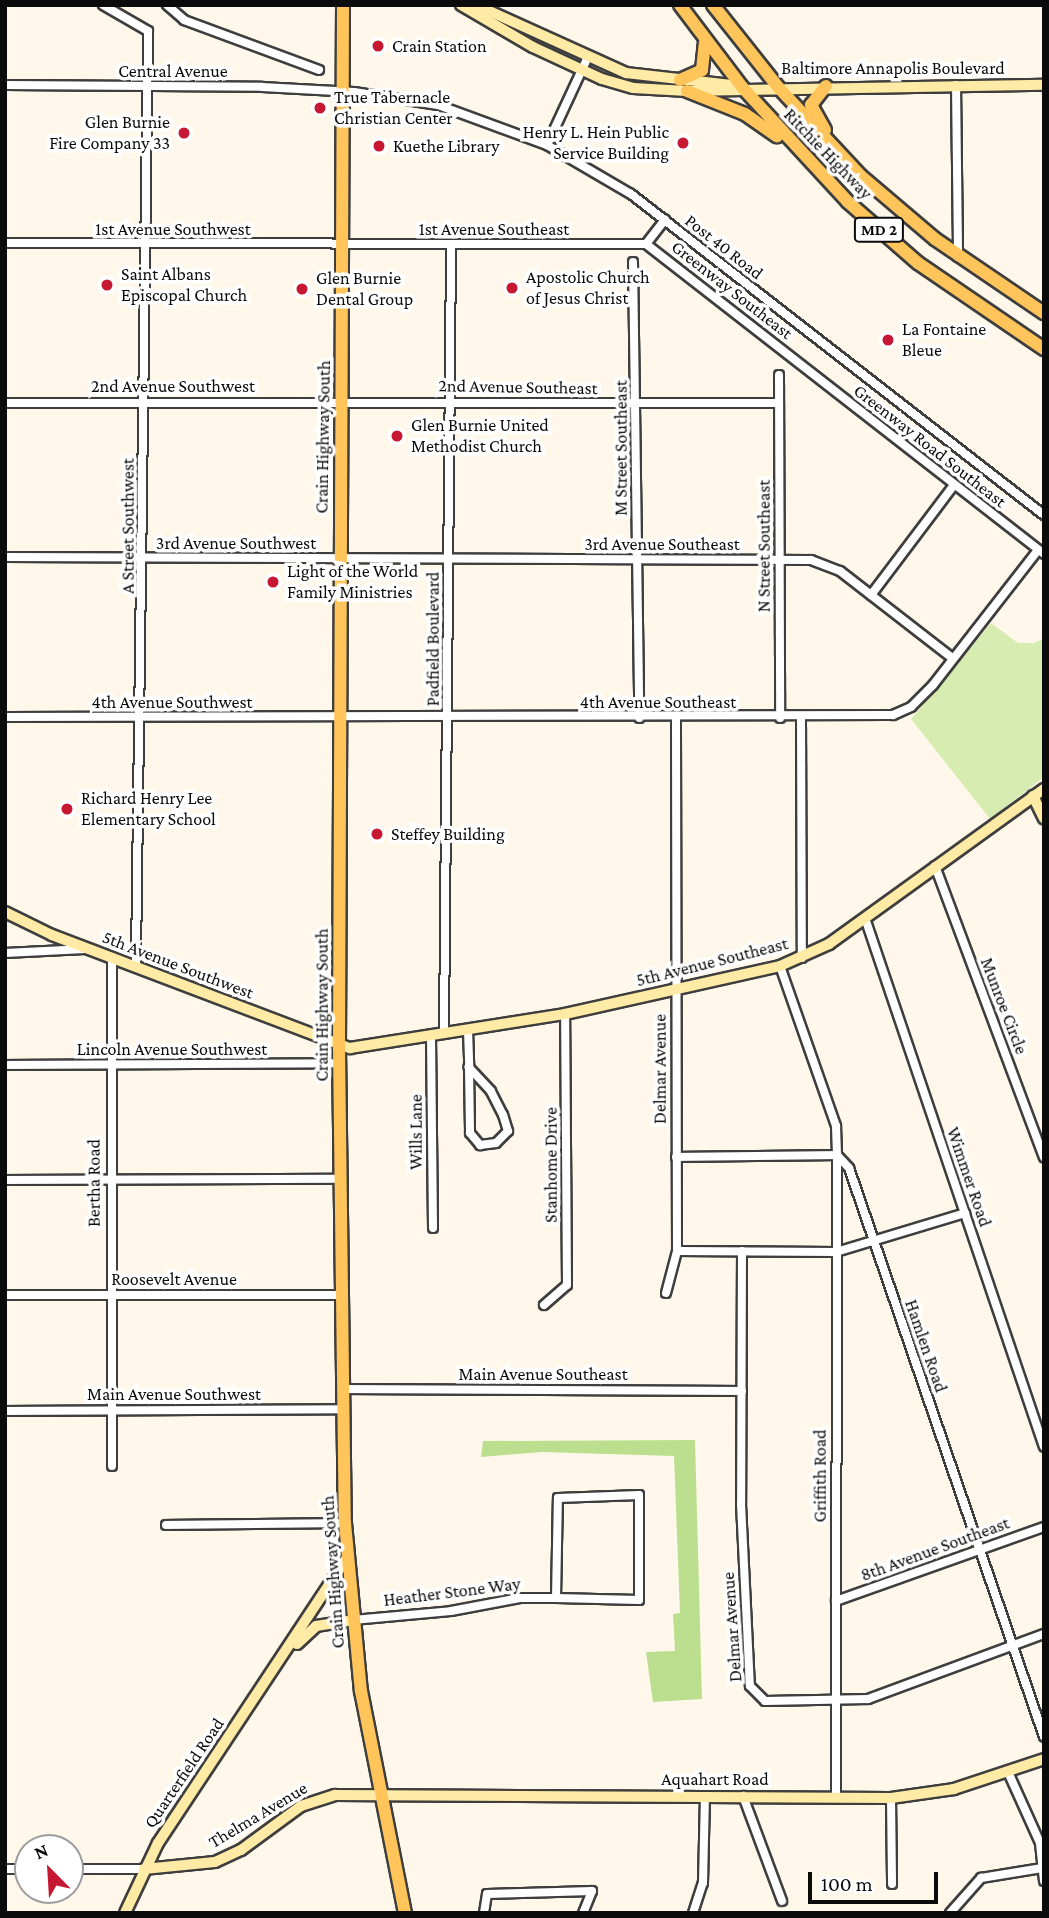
<!DOCTYPE html>
<html>
<head>
<meta charset="utf-8">
<style>
  body { margin:0 }
  #map { position:relative; width:1049px; height:1918px; overflow:hidden; background:#fff8ea; font-family:"Crimson Pro",serif }
  div>[style] { position:absolute }
  .green>* { inset:0; background:#d6ecb0 }
  .forest>* { inset:0; background:#bbdf8e }
  .roads { filter:drop-shadow(2px 0 #3e3e3e) drop-shadow(-2px 0 #3e3e3e) drop-shadow(0 2px #3e3e3e) drop-shadow(0 -2px #3e3e3e) }
  .street>* { height:8px; margin:-4px; padding:0 4px; transform-origin:4px; border-radius:4px; background:#fff }
  .secondary>* { height:10px; margin:-5px; padding:0 5px; transform-origin:5px; border-radius:5px; background:#ffeba5 }
  .primary>* { height:12px; margin:-6px; padding:0 6px; transform-origin:6px; border-radius:6px; background:#ffc55a }
  .dots>* { width:19px; height:19px; translate:-50% -50%; box-sizing:border-box; border:4px solid #fff; border-radius:50% }
  span { translate:-50% -50%; white-space:nowrap; text-align:center; line-height:1.15; -webkit-text-stroke:7px #fff; paint-order:stroke }
  .shield-label span { padding:2px 5px; background:#fff; border:2px solid; border-radius:5px; -webkit-text-stroke-width:0 }
  .shield-label { font-size:16px; color:#0b0b0b; font-weight:700 }
  .poi-label { font-size:18px; color:#0b0b0b }
  .left { translate:0 -50%; text-align:left }
  .right { translate:-100% -50%; text-align:right }
  .street-label { font-size:18px; color:#0b0b0b }
  .frame { position:absolute; inset:0; border:7px solid #0b0b0b; pointer-events:none }
  .north { position:absolute; left:14px; top:1834px; width:70px; height:70px; box-sizing:border-box; background:#fff; border:2px solid #9d9d9d; border-radius:50%; rotate:336deg; font-size:19px; font-weight:700; line-height:28px; text-align:center; color:#0b0b0b }
  .north::after { content:''; display:block; margin:auto; width:24px; height:32px; background:#c61833; clip-path:polygon(50% 0,100% 100%,50% 72%,0 100%) }
  .scale { position:absolute; left:808px; top:1872px; width:130px; height:32px; box-sizing:border-box; border:4px solid #0b0b0b; border-top:0; padding-left:9px; font-size:21px; line-height:24px; white-space:nowrap; color:#0b0b0b; -webkit-text-stroke:5px #fff; paint-order:stroke }
</style>
</head>
<body>
<div id="map">
  <div class="green">
    <i style="clip-path:polygon(991px 623px,1018px 643px,1034px 643px,1044px 638px,1044px 777px,990px 819px,911px 719px)"></i>
  </div>
  <div class="forest">
    <i style="clip-path:polygon(695px 1440px,702px 1699px,653px 1702px,646px 1652px,675px 1651px,673px 1614px,680px 1613px,674px 1456px,542px 1452px,481px 1457px,483px 1441px)"></i>
  </div>
  <div class="roads">
    <div class="street">
      <i style="left:103px;top:5px;width:52px;rotate:30deg"></i>
      <i style="left:148px;top:31px;width:933px;rotate:90.74deg"></i>
      <i style="left:167px;top:5px;width:23px;rotate:41deg"></i>
      <i style="left:184px;top:20px;width:144px;rotate:20.3deg"></i>
      <i style="left:5px;top:85px;width:257px;rotate:0.4deg"></i>
      <i style="left:262px;top:87px;width:92px;rotate:3.1deg"></i>
      <i style="left:354px;top:92px;width:85px;rotate:8.8deg"></i>
      <i style="left:438px;top:105px;width:116px;rotate:20.2deg"></i>
      <i style="left:547px;top:145px;width:97px;rotate:30.3deg"></i>
      <i style="left:631px;top:194px;width:523px;rotate:37.86deg"></i>
      <i style="left:956px;top:85px;width:172px;rotate:89.3deg"></i>
      <i style="left:547px;top:145px;width:95px;rotate:-65.1deg"></i>
      <i style="left:5px;top:243px;width:641px;rotate:0.09deg"></i>
      <i style="left:646px;top:244px;width:504px;rotate:37.91deg"></i>
      <i style="left:646px;top:244px;width:31px;rotate:-52deg"></i>
      <i style="left:633px;top:262px;width:456px;rotate:89.2deg"></i>
      <i style="left:779px;top:375px;width:343px;rotate:89.8deg"></i>
      <i style="left:5px;top:403px;width:774px"></i>
      <i style="left:5px;top:557px;width:806px;rotate:0.21deg"></i>
      <i style="left:811px;top:560px;width:31px;rotate:21deg"></i>
      <i style="left:840px;top:571px;width:142px;rotate:37.8deg"></i>
      <i style="left:871px;top:595px;width:138px;rotate:-53deg"></i>
      <i style="left:5px;top:717px;width:888px;rotate:-0.13deg"></i>
      <i style="left:893px;top:715px;width:20px;rotate:-24deg"></i>
      <i style="left:911px;top:707px;width:31px;rotate:-45deg"></i>
      <i style="left:933px;top:685px;width:171px;rotate:-52.1deg"></i>
      <i style="left:801px;top:718px;width:240px;rotate:89.8deg"></i>
      <i style="left:935px;top:866px;width:311px;rotate:69.5deg"></i>
      <i style="left:865px;top:918px;width:558px;rotate:71.31deg"></i>
      <i style="left:5px;top:953px;width:80px;rotate:-2.9deg"></i>
      <i style="left:780px;top:966px;width:170px;rotate:70.7deg"></i>
      <i style="left:836px;top:1126px;width:29px;rotate:88deg"></i>
      <i style="left:837px;top:1155px;width:18px;rotate:47deg"></i>
      <i style="left:849px;top:1168px;width:601px;rotate:71.08deg"></i>
      <i style="left:468px;top:1030px;width:37px;rotate:88deg"></i>
      <i style="left:469px;top:1067px;width:66px;rotate:89.1deg"></i>
      <i style="left:470px;top:1133px;width:16px;rotate:50deg"></i>
      <i style="left:480px;top:1145px;width:16px;rotate:-7deg"></i>
      <i style="left:496px;top:1143px;width:17px;rotate:-45deg"></i>
      <i style="left:508px;top:1131px;width:17px;rotate:-107deg"></i>
      <i style="left:503px;top:1115px;width:27px;rotate:-117deg"></i>
      <i style="left:491px;top:1091px;width:33px;rotate:-133deg"></i>
      <i style="left:444px;top:1034px;width:790px;rotate:-89.49deg"></i>
      <i style="left:431px;top:1036px;width:192px;rotate:89.4deg"></i>
      <i style="left:5px;top:1065px;width:335px;rotate:-0.3deg"></i>
      <i style="left:676px;top:1157px;width:161px;rotate:-0.7deg"></i>
      <i style="left:837px;top:1155px;width:642px;rotate:90.09deg"></i>
      <i style="left:5px;top:1180px;width:336px;rotate:-0.2deg"></i>
      <i style="left:677px;top:1251px;width:159px;rotate:0.4deg"></i>
      <i style="left:836px;top:1252px;width:135px;rotate:-16.8deg"></i>
      <i style="left:742px;top:1251px;width:253px;rotate:90.2deg"></i>
      <i style="left:741px;top:1504px;width:182px;rotate:87.2deg"></i>
      <i style="left:750px;top:1686px;width:21px;rotate:45deg"></i>
      <i style="left:765px;top:1701px;width:103px;rotate:-1.1deg"></i>
      <i style="left:868px;top:1699px;width:188px;rotate:-20.3deg"></i>
      <i style="left:666px;top:1293px;width:43px;rotate:-75.3deg"></i>
      <i style="left:677px;top:1251px;width:533px;rotate:-90.11deg"></i>
      <i style="left:5px;top:1295px;width:337px"></i>
      <i style="left:544px;top:1305px;width:30px;rotate:-41deg"></i>
      <i style="left:567px;top:1285px;width:271px;rotate:-90.4deg"></i>
      <i style="left:343px;top:1389px;width:399px;rotate:0.3deg"></i>
      <i style="left:5px;top:1411px;width:339px;rotate:-0.3deg"></i>
      <i style="left:112px;top:1466px;width:509px;rotate:-90deg"></i>
      <i style="left:166px;top:1525px;width:179px;rotate:-0.6deg"></i>
      <i style="left:836px;top:1601px;width:221px;rotate:-19.6deg"></i>
      <i style="left:353px;top:1620px;width:98px;rotate:-5.2deg"></i>
      <i style="left:451px;top:1611px;width:70px;rotate:-10.7deg"></i>
      <i style="left:520px;top:1598px;width:36px"></i>
      <i style="left:556px;top:1598px;width:100px;rotate:-88.9deg"></i>
      <i style="left:558px;top:1498px;width:81px;rotate:-2.1deg"></i>
      <i style="left:639px;top:1495px;width:105px;rotate:90deg"></i>
      <i style="left:639px;top:1600px;width:83px;rotate:-178.6deg"></i>
      <i style="left:1008px;top:1772px;width:78px;rotate:65.7deg"></i>
      <i style="left:1040px;top:1843px;width:38px;rotate:84deg"></i>
      <i style="left:743px;top:1796px;width:112px;rotate:69.6deg"></i>
      <i style="left:891px;top:1798px;width:86px;rotate:89.3deg"></i>
      <i style="left:5px;top:1869px;width:23px"></i>
      <i style="left:70px;top:1869px;width:74px"></i>
      <i style="left:484px;top:1913px;width:19px;rotate:-81deg"></i>
      <i style="left:487px;top:1894px;width:105px;rotate:-1.6deg"></i>
      <i style="left:592px;top:1891px;width:24px;rotate:112deg"></i>
      <i style="left:693px;top:1913px;width:32px;rotate:-72deg"></i>
      <i style="left:703px;top:1883px;width:87px;rotate:-88.7deg"></i>
      <i style="left:950px;top:1913px;width:47px;rotate:-48.5deg"></i>
      <i style="left:981px;top:1878px;width:62px;rotate:-9.3deg"></i>
    </div>
    <div class="secondary">
      <i style="left:461px;top:5px;width:83px;rotate:30.3deg"></i>
      <i style="left:533px;top:47px;width:76px;rotate:24.9deg"></i>
      <i style="left:602px;top:79px;width:32px;rotate:16deg"></i>
      <i style="left:633px;top:88px;width:54px;rotate:3.2deg"></i>
      <i style="left:687px;top:91px;width:357px;rotate:-1deg"></i>
      <i style="left:476px;top:5px;width:165px;rotate:24.4deg"></i>
      <i style="left:626px;top:73px;width:115px;rotate:6.5deg"></i>
      <i style="left:1033px;top:796px;width:25px;rotate:64deg"></i>
      <i style="left:5px;top:912px;width:52px;rotate:26.1deg"></i>
      <i style="left:52px;top:935px;width:319px;rotate:20.8deg"></i>
      <i style="left:350px;top:1048px;width:218px;rotate:-9deg"></i>
      <i style="left:565px;top:1014px;width:220px;rotate:-12.6deg"></i>
      <i style="left:780px;top:966px;width:54px;rotate:-24.2deg"></i>
      <i style="left:829px;top:944px;width:265px;rotate:-35.8deg"></i>
      <i style="left:297px;top:1644px;width:26px;rotate:-43deg"></i>
      <i style="left:316px;top:1626px;width:36px;rotate:-9deg"></i>
      <i style="left:144px;top:1869px;width:71px;rotate:-5.6deg"></i>
      <i style="left:215px;top:1862px;width:29px;rotate:-25deg"></i>
      <i style="left:241px;top:1850px;width:74px;rotate:-36.3deg"></i>
      <i style="left:301px;top:1806px;width:36px;rotate:-18deg"></i>
      <i style="left:335px;top:1795px;width:556px;rotate:0.31deg"></i>
      <i style="left:891px;top:1798px;width:64px;rotate:-8.1deg"></i>
      <i style="left:954px;top:1789px;width:95px;rotate:-18.4deg"></i>
      <i style="left:125px;top:1913px;width:77px;rotate:-64.8deg"></i>
      <i style="left:158px;top:1843px;width:341px;rotate:-56.5deg"></i>
    </div>
    <div class="primary">
      <i style="left:343px;top:5px;width:1043px;rotate:90.22deg"></i>
      <i style="left:339px;top:1048px;width:475px;rotate:89.3deg"></i>
      <i style="left:345px;top:1523px;width:169px;rotate:84.6deg"></i>
      <i style="left:361px;top:1691px;width:226px;rotate:78.8deg"></i>
      <i style="left:680px;top:5px;width:103px;rotate:52.9deg"></i>
      <i style="left:742px;top:87px;width:156px;rotate:47.3deg"></i>
      <i style="left:848px;top:202px;width:93px;rotate:41.1deg"></i>
      <i style="left:918px;top:263px;width:153px;rotate:34.3deg"></i>
      <i style="left:713px;top:5px;width:105px;rotate:51.6deg"></i>
      <i style="left:778px;top:87px;width:122px;rotate:47deg"></i>
      <i style="left:861px;top:176px;width:97px;rotate:40.4deg"></i>
      <i style="left:935px;top:239px;width:132px;rotate:34.2deg"></i>
      <i style="left:680px;top:80px;width:24px;rotate:-24deg"></i>
      <i style="left:702px;top:70px;width:27px;rotate:-84deg"></i>
      <i style="left:687px;top:91px;width:62px;rotate:21.6deg"></i>
      <i style="left:745px;top:114px;width:39px;rotate:35deg"></i>
      <i style="left:825px;top:130px;width:29px;rotate:-119deg"></i>
      <i style="left:811px;top:105px;width:24px;rotate:-52deg"></i>
    </div>
  </div>
  <div class="dots">
    <i style="left:378px;top:46px;background:#c61833"></i>
    <i style="left:320px;top:108px;background:#c61833"></i>
    <i style="left:184px;top:133px;background:#c61833"></i>
    <i style="left:683px;top:143px;background:#c61833"></i>
    <i style="left:379px;top:146px;background:#c61833"></i>
    <i style="left:107px;top:285px;background:#c61833"></i>
    <i style="left:512px;top:288px;background:#c61833"></i>
    <i style="left:302px;top:289px;background:#c61833"></i>
    <i style="left:888px;top:340px;background:#c61833"></i>
    <i style="left:397px;top:436px;background:#c61833"></i>
    <i style="left:273px;top:582px;background:#c61833"></i>
    <i style="left:67px;top:809px;background:#c61833"></i>
    <i style="left:377px;top:834px;background:#c61833"></i>
  </div>
  <div class="shield-label">
    <span style="left:879px;top:230px">MD 2</span>
  </div>
  <div class="poi-label">
    <span class="left" style="left:392px;top:46px">Crain Station</span>
    <span class="left" style="left:334px;top:108px">True Tabernacle<br>Christian Center</span>
    <span class="right" style="left:170px;top:133px">Glen Burnie<br>Fire Company 33</span>
    <span class="right" style="left:669px;top:143px">Henry L. Hein Public<br>Service Building</span>
    <span class="left" style="left:393px;top:146px">Kuethe Library</span>
    <span class="left" style="left:121px;top:285px">Saint Albans<br>Episcopal Church</span>
    <span class="left" style="left:526px;top:288px">Apostolic Church<br>of Jesus Christ</span>
    <span class="left" style="left:316px;top:289px">Glen Burnie<br>Dental Group</span>
    <span class="left" style="left:902px;top:340px">La Fontaine<br>Bleue</span>
    <span class="left" style="left:411px;top:436px">Glen Burnie United<br>Methodist Church</span>
    <span class="left" style="left:287px;top:582px">Light of the World<br>Family Ministries</span>
    <span class="left" style="left:81px;top:809px">Richard Henry Lee<br>Elementary School</span>
    <span class="left" style="left:391px;top:834px">Steffey Building</span>
  </div>
  <div class="street-label">
    <span style="left:893px;top:68px">Baltimore Annapolis Boulevard</span>
    <span style="left:173px;top:71px">Central Avenue</span>
    <span style="left:828px;top:154px;rotate:46deg">Ritchie Highway</span>
    <span style="left:173px;top:229px">1st Avenue Southwest</span>
    <span style="left:494px;top:229px">1st Avenue Southeast</span>
    <span style="left:724px;top:247px;rotate:38deg">Post 40 Road</span>
    <span style="left:732px;top:290px;rotate:38deg">Greenway Southeast</span>
    <span style="left:173px;top:386px">2nd Avenue Southwest</span>
    <span style="left:518px;top:387px;rotate:1deg">2nd Avenue Southeast</span>
    <span style="left:323px;top:437px;rotate:-89deg">Crain Highway South</span>
    <span style="left:930px;top:446px;rotate:38deg">Greenway Road Southeast</span>
    <span style="left:621px;top:448px;rotate:-90deg">M Street Southeast</span>
    <span style="left:128px;top:526px;rotate:-90deg">A Street Southwest</span>
    <span style="left:236px;top:543px">3rd Avenue Southwest</span>
    <span style="left:662px;top:544px">3rd Avenue Southeast</span>
    <span style="left:764px;top:546px;rotate:-90deg">N Street Southeast</span>
    <span style="left:433px;top:639px;rotate:-90deg">Padfield Boulevard</span>
    <span style="left:172px;top:702px">4th Avenue Southwest</span>
    <span style="left:658px;top:702px">4th Avenue Southeast</span>
    <span style="left:712px;top:962px;rotate:-14deg">5th Avenue Southeast</span>
    <span style="left:178px;top:965px;rotate:21deg">5th Avenue Southwest</span>
    <span style="left:322px;top:1005px;rotate:-90deg">Crain Highway South</span>
    <span style="left:1004px;top:1006px;rotate:69deg">Munroe Circle</span>
    <span style="left:172px;top:1049px">Lincoln Avenue Southwest</span>
    <span style="left:660px;top:1069px;rotate:-90deg">Delmar Avenue</span>
    <span style="left:416px;top:1132px;rotate:-90deg">Wills Lane</span>
    <span style="left:551px;top:1165px;rotate:-90deg">Stanhome Drive</span>
    <span style="left:969px;top:1177px;rotate:71deg">Wimmer Road</span>
    <span style="left:94px;top:1183px;rotate:-90deg">Bertha Road</span>
    <span style="left:174px;top:1279px">Roosevelt Avenue</span>
    <span style="left:926px;top:1346px;rotate:71deg">Hamlen Road</span>
    <span style="left:543px;top:1374px">Main Avenue Southeast</span>
    <span style="left:174px;top:1394px">Main Avenue Southwest</span>
    <span style="left:820px;top:1476px;rotate:-90deg">Griffith Road</span>
    <span style="left:935px;top:1549px;rotate:-20deg">8th Avenue Southeast</span>
    <span style="left:333px;top:1572px;rotate:-94deg">Crain Highway South</span>
    <span style="left:452px;top:1592px;rotate:-7deg">Heather Stone Way</span>
    <span style="left:732px;top:1627px;rotate:-94deg">Delmar Avenue</span>
    <span style="left:184px;top:1773px;rotate:-56deg">Quarterfield Road</span>
    <span style="left:715px;top:1779px">Aquahart Road</span>
    <span style="left:258px;top:1815px;rotate:-31deg">Thelma Avenue</span>
  </div>
  <div class="frame"></div>
  <div class="north">N</div>
  <div class="scale">100 m</div>
</div>
</body>
</html>
